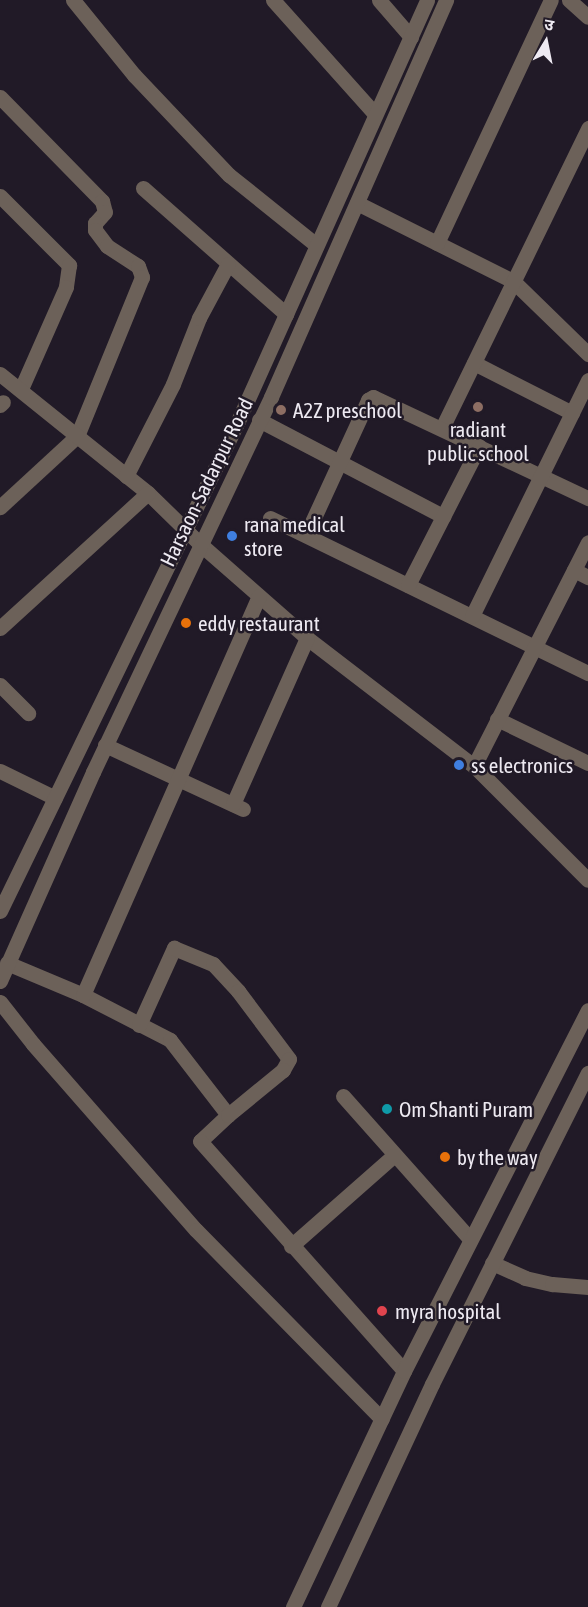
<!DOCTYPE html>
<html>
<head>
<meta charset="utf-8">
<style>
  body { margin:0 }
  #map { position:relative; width:588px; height:1607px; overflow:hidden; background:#211a27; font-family:"Asap Condensed","Noto Sans Devanagari",sans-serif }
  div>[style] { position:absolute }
  .minor>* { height:15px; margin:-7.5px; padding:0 7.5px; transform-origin:7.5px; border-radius:7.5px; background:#6c6159 }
  .dots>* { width:16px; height:16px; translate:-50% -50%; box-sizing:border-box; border:3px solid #211a27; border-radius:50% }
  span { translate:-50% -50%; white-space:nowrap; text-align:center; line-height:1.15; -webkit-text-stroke:5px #211a27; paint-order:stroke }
  .poi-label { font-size:21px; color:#eeeaf2 }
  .left { translate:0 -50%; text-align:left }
  .street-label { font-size:21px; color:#eeeaf2 }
  .north { position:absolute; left:516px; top:12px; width:60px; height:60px; -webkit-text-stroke:4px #211a27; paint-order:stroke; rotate:10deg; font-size:16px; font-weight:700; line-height:24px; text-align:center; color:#eeeaf2 }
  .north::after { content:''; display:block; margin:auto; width:21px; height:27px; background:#eeeaf2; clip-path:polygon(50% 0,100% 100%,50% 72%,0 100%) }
</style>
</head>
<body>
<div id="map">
  <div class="minor">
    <i style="left:73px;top:0;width:97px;rotate:50.9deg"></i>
    <i style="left:134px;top:75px;width:138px;rotate:46.5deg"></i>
    <i style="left:229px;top:175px;width:110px;rotate:38.7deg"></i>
    <i style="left:273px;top:0;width:153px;rotate:48.2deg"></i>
    <i style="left:379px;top:0;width:49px;rotate:49.1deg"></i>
    <i style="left:569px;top:0;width:25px;rotate:42deg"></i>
    <i style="left:0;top:97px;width:146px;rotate:45.6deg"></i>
    <i style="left:102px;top:201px;width:11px;rotate:75deg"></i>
    <i style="left:105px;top:212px;width:15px;rotate:132deg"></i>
    <i style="left:95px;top:223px;width:7px;rotate:90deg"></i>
    <i style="left:95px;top:230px;width:20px;rotate:53deg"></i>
    <i style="left:107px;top:246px;width:37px;rotate:33deg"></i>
    <i style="left:138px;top:266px;width:12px;rotate:70deg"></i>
    <i style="left:142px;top:277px;width:172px;rotate:112.2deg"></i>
    <i style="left:77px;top:436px;width:105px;rotate:137.3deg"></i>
    <i style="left:143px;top:188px;width:191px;rotate:41.4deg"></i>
    <i style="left:0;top:196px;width:98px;rotate:45deg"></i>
    <i style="left:69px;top:265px;width:22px;rotate:98deg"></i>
    <i style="left:66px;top:287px;width:111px;rotate:113.8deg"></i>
    <i style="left:357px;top:203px;width:174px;rotate:26.6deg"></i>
    <i style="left:513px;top:281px;width:105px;rotate:44.2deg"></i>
    <i style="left:437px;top:243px;width:268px;rotate:-64.9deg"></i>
    <i style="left:474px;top:363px;width:110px;rotate:27deg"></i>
    <i style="left:0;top:374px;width:190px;rotate:38.8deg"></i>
    <i style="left:148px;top:493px;width:71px;rotate:44.4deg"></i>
    <i style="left:199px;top:543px;width:144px;rotate:41.3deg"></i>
    <i style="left:307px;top:638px;width:210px;rotate:37.5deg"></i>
    <i style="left:474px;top:766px;width:161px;rotate:45deg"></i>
    <i style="left:0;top:405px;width:4px;rotate:-45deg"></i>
    <i style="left:259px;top:420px;width:208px;rotate:27.6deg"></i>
    <i style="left:442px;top:428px;width:334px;rotate:-64deg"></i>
    <i style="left:126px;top:476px;width:103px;rotate:-62.9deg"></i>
    <i style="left:173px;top:384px;width:71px;rotate:-68.5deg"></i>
    <i style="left:199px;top:318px;width:61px;rotate:-61.8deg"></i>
    <i style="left:270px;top:518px;width:354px;rotate:26deg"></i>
    <i style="left:306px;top:535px;width:149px;rotate:-65.3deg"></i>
    <i style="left:368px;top:400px;width:6px;rotate:-31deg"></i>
    <i style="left:373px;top:397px;width:238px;rotate:25.2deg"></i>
    <i style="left:574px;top:570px;width:16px;rotate:27deg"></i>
    <i style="left:408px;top:585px;width:156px;rotate:-62.9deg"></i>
    <i style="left:472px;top:616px;width:263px;rotate:-63.8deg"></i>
    <i style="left:0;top:628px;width:200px;rotate:-42.4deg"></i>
    <i style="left:0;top:685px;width:40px;rotate:45deg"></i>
    <i style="left:497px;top:719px;width:101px;rotate:25.8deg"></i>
    <i style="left:105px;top:745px;width:152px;rotate:24.9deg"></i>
    <i style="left:474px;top:766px;width:251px;rotate:-63deg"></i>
    <i style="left:0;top:771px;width:61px;rotate:26.1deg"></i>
    <i style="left:233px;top:804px;width:182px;rotate:-66deg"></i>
    <i style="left:0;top:911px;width:545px;rotate:-64.09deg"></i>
    <i style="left:238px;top:421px;width:461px;rotate:-65.8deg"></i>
    <i style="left:7px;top:963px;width:82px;rotate:22.8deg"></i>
    <i style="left:83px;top:995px;width:98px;rotate:27.3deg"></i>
    <i style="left:170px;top:1040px;width:95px;rotate:52.3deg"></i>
    <i style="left:228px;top:1115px;width:38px;rotate:137deg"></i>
    <i style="left:200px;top:1141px;width:307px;rotate:48.4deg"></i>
    <i style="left:0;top:981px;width:229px;rotate:-66deg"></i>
    <i style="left:93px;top:772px;width:415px;rotate:-64.6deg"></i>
    <i style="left:271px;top:397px;width:434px;rotate:-66.2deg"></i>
    <i style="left:83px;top:995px;width:436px;rotate:-66.2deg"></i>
    <i style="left:0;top:1002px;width:53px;rotate:51.8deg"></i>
    <i style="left:33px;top:1044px;width:247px;rotate:48.8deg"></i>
    <i style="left:196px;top:1230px;width:265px;rotate:45.5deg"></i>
    <i style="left:139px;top:1025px;width:85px;rotate:-65.6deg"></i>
    <i style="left:174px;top:948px;width:42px;rotate:22.3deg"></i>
    <i style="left:213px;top:964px;width:37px;rotate:47deg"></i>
    <i style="left:238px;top:991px;width:85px;rotate:53.1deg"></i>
    <i style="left:289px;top:1059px;width:13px;rotate:119deg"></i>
    <i style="left:283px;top:1070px;width:71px;rotate:140.7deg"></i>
    <i style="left:343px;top:1096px;width:191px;rotate:48.4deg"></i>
    <i style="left:291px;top:1246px;width:136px;rotate:-41.4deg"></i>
    <i style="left:492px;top:1263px;width:36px;rotate:24deg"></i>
    <i style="left:525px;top:1278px;width:28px;rotate:13deg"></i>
    <i style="left:552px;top:1284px;width:36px;rotate:5deg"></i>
    <i style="left:293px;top:1607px;width:261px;rotate:-64.8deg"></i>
    <i style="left:404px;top:1371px;width:405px;rotate:-63deg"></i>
    <i style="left:328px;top:1607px;width:246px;rotate:-65deg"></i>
    <i style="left:432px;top:1384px;width:348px;rotate:-63.4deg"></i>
  </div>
  <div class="dots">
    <i style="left:478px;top:407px;background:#8d6e63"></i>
    <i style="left:281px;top:410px;background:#8d6e63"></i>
    <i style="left:232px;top:536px;background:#3f7fe0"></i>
    <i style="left:186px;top:623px;background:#e8710a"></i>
    <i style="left:459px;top:765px;background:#3f7fe0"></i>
    <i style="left:387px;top:1109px;background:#0f9aa8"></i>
    <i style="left:445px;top:1157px;background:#e8710a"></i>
    <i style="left:382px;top:1311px;background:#e0444e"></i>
  </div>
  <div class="poi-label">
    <span class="left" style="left:293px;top:410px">A2Z preschool</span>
    <span style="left:478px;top:441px">radiant<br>public school</span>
    <span class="left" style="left:244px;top:536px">rana medical<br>store</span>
    <span class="left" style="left:198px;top:623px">eddy restaurant</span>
    <span class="left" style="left:471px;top:765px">ss electronics</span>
    <span class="left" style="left:399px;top:1109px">Om Shanti Puram</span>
    <span class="left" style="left:457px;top:1157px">by the way</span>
    <span class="left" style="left:395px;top:1311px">myra hospital</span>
  </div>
  <div class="street-label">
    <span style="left:206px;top:482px;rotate:-64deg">Harsaon-Sadarpur Road</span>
  </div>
  <div class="north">उ</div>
</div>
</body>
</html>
